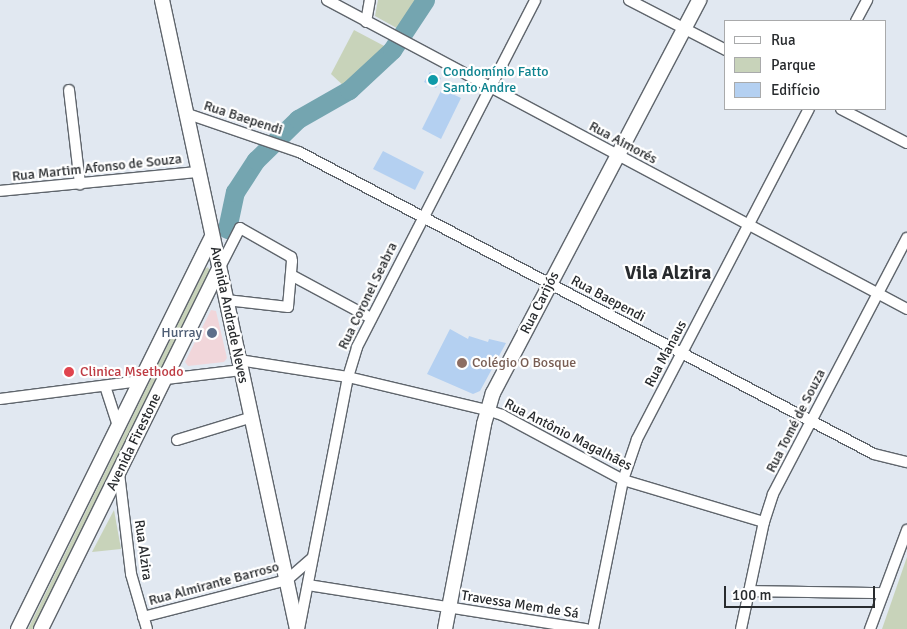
<!DOCTYPE html>
<html>
<head>
<meta charset="utf-8">
<style>
  body { margin:0 }
  #map { position:relative; width:907px; height:629px; overflow:hidden; background:#e1e8f1; font-family:Signika,sans-serif }
  div>[style] { position:absolute }
  .commercial>* { inset:0; background:#f1d6da }
  .green>* { inset:0; background:#c8d3ba }
  .river>* { height:19px; margin:-9.5px; padding:0 9.5px; transform-origin:9.5px; border-radius:9.5px; background:#74a5b0 }
  .building>* { inset:0; background:#b4d0f1 }
  .roads { filter:drop-shadow(1px 0 #5f656c) drop-shadow(-1px 0 #5f656c) drop-shadow(0 1px #5f656c) drop-shadow(0 -1px #5f656c) }
  .minor>* { height:10px; margin:-5px; padding:0 5px; transform-origin:5px; border-radius:5px; background:#fff }
  .major>* { height:14px; margin:-7px; padding:0 7px; transform-origin:7px; border-radius:7px; background:#fff }
  .dots>* { width:14px; height:14px; translate:-50% -50%; box-sizing:border-box; border:2px solid #fff; border-radius:50% }
  span { translate:-50% -50%; white-space:nowrap; text-align:center; line-height:1.15; -webkit-text-stroke:4.5px #fff; paint-order:stroke }
  .culture-label { font-size:14px; color:#0d838f }
  .left { translate:0 -50%; text-align:left }
  .street-label { font-size:14px; color:#282b2e }
  .service-label { font-size:14px; color:#4e5e75 }
  .right { translate:-100% -50%; text-align:right }
  .education-label { font-size:14px; color:#785e54 }
  .health-label { font-size:14px; color:#be3a42 }
  .district-label { font-size:19px; color:#282b2e; font-weight:700 }
  .legend { position:absolute; left:724px; top:20px; width:162px; height:90px; box-sizing:border-box; background:#fff; border:1px solid #a9aaab; margin:0; padding:6px 9px; list-style:none; font-size:15px; color:#282b2e }
  .legend li { display:flex; align-items:center; gap:10px; height:25px }
  .legend b { width:25px; border:1px solid #a9aaab }
  .scale { position:absolute; left:724px; top:586px; width:151px; height:22px; box-sizing:border-box; border:2px solid #282b2e; border-top:0; padding-left:6px; font-size:15px; line-height:18px; white-space:nowrap; color:#282b2e; -webkit-text-stroke:4px #fff; paint-order:stroke }
</style>
</head>
<body>
<div id="map">
  <div class="commercial">
    <i style="clip-path:polygon(211px 310px,216px 311px,227px 358px,224px 362px,188px 366px,185px 362px)"></i>
  </div>
  <div class="green">
    <i style="clip-path:polygon(378px 0,414px 0,421px 1px,402px 31px,375px 16px)"></i>
    <i style="clip-path:polygon(354px 30px,388px 48px,347px 89px,331px 74px)"></i>
    <i style="clip-path:polygon(208px 267px,210px 271px,35px 629px,28px 629px,205px 269px)"></i>
    <i style="clip-path:polygon(114px 510px,121px 549px,92px 552px)"></i>
    <i style="clip-path:polygon(907px 557px,907px 629px,882px 629px)"></i>
  </div>
  <div class="river">
    <i style="left:227px;top:229px;width:38px;rotate:-78deg"></i>
    <i style="left:235px;top:192px;width:38px;rotate:-57deg"></i>
    <i style="left:256px;top:160px;width:59px;rotate:-44.3deg"></i>
    <i style="left:298px;top:119px;width:59px;rotate:-29.6deg"></i>
    <i style="left:349px;top:90px;width:59px;rotate:-42.9deg"></i>
    <i style="left:392px;top:50px;width:60px;rotate:-56.6deg"></i>
  </div>
  <div class="building">
    <i style="clip-path:polygon(430px 72px,441px 78px,436px 88px,424px 82px)"></i>
    <i style="clip-path:polygon(442px 89px,461px 98px,441px 139px,422px 129px)"></i>
    <i style="clip-path:polygon(383px 151px,424px 172px,415px 190px,373px 169px)"></i>
    <i style="clip-path:polygon(450px 329px,468px 339px,469px 336px,488px 342px,489px 339px,506px 343px,480px 391px,473px 394px,427px 374px)"></i>
  </div>
  <div class="roads">
    <div class="minor">
      <i style="left:327px;top:0;width:657px;rotate:28.05deg"></i>
      <i style="left:629px;top:0;width:109px;rotate:27.3deg"></i>
      <i style="left:856px;top:21px;width:24px;rotate:-62deg"></i>
      <i style="left:366px;top:22px;width:22px;rotate:-80deg"></i>
      <i style="left:69px;top:90px;width:95px;rotate:83.3deg"></i>
      <i style="left:841px;top:109px;width:74px;rotate:27.3deg"></i>
      <i style="left:185px;top:113px;width:120px;rotate:18.9deg"></i>
      <i style="left:299px;top:152px;width:649px;rotate:27.71deg"></i>
      <i style="left:874px;top:454px;width:34px;rotate:14deg"></i>
      <i style="left:0;top:191px;width:198px;rotate:-5.5deg"></i>
      <i style="left:219px;top:269px;width:46px;rotate:-62.9deg"></i>
      <i style="left:240px;top:228px;width:59px;rotate:29.6deg"></i>
      <i style="left:291px;top:257px;width:4px;rotate:76deg"></i>
      <i style="left:292px;top:261px;width:46px;rotate:95deg"></i>
      <i style="left:288px;top:307px;width:62px;rotate:-173.6deg"></i>
      <i style="left:291px;top:275px;width:91px;rotate:28.3deg"></i>
      <i style="left:239px;top:360px;width:110px;rotate:8.9deg"></i>
      <i style="left:348px;top:377px;width:143px;rotate:13.4deg"></i>
      <i style="left:487px;top:410px;width:16px;rotate:18deg"></i>
      <i style="left:502px;top:415px;width:137px;rotate:28.2deg"></i>
      <i style="left:623px;top:480px;width:147px;rotate:16.6deg"></i>
      <i style="left:166px;top:379px;width:76px;rotate:-6.8deg"></i>
      <i style="left:105px;top:386px;width:42px;rotate:72deg"></i>
      <i style="left:0;top:399px;width:141px;rotate:-7.3deg"></i>
      <i style="left:177px;top:440px;width:78px;rotate:-17deg"></i>
      <i style="left:119px;top:473px;width:102px;rotate:83.2deg"></i>
      <i style="left:131px;top:574px;width:57px;rotate:73.8deg"></i>
      <i style="left:308px;top:585px;width:282px;rotate:9deg"></i>
      <i style="left:750px;top:591px;width:133px;rotate:0.9deg"></i>
      <i style="left:143px;top:617px;width:149px;rotate:-14.4deg"></i>
      <i style="left:287px;top:580px;width:33px;rotate:-41deg"></i>
      <i style="left:299px;top:629px;width:257px;rotate:-79deg"></i>
      <i style="left:348px;top:377px;width:31px;rotate:-73deg"></i>
      <i style="left:357px;top:347px;width:390px;rotate:-62.8deg"></i>
      <i style="left:593px;top:629px;width:152px;rotate:-78.6deg"></i>
      <i style="left:623px;top:480px;width:43px;rotate:-71.1deg"></i>
      <i style="left:637px;top:439px;width:372px;rotate:-62.5deg"></i>
      <i style="left:741px;top:629px;width:109px;rotate:-77.9deg"></i>
      <i style="left:764px;top:522px;width:29px;rotate:-72deg"></i>
      <i style="left:773px;top:494px;width:289px;rotate:-62.4deg"></i>
      <i style="left:870px;top:629px;width:106px;rotate:-69.5deg"></i>
    </div>
    <div class="major">
      <i style="left:162px;top:0;width:643px;rotate:77.89deg"></i>
      <i style="left:18px;top:629px;width:437px;rotate:-63.7deg"></i>
      <i style="left:41px;top:629px;width:402px;rotate:-63.7deg"></i>
      <i style="left:445px;top:629px;width:209px;rotate:-79.2deg"></i>
      <i style="left:484px;top:424px;width:32px;rotate:-74deg"></i>
      <i style="left:493px;top:393px;width:444px;rotate:-62.3deg"></i>
    </div>
  </div>
  <div class="dots">
    <i style="left:433px;top:80px;background:#0f9aa8"></i>
    <i style="left:212px;top:333px;background:#5c6f8a"></i>
    <i style="left:462px;top:363px;background:#8d6e63"></i>
    <i style="left:69px;top:372px;background:#e0444e"></i>
  </div>
  <div class="culture-label">
    <span class="left" style="left:443px;top:80px">Condomínio Fatto<br>Santo Andre</span>
  </div>
  <div class="street-label">
    <span style="left:243px;top:118px;rotate:18deg">Rua Baependi</span>
    <span style="left:623px;top:143px;rotate:28deg">Rua Aimorés</span>
    <span style="left:97px;top:168px;rotate:-6deg">Rua Martim Afonso de Souza</span>
    <span style="left:368px;top:296px;rotate:-64deg">Rua Coronel Seabra</span>
    <span style="left:608px;top:299px;rotate:28deg">Rua Baependi</span>
    <span style="left:540px;top:303px;rotate:-63deg">Rua Carijós</span>
    <span style="left:229px;top:315px;rotate:78deg">Avenida Andrade Neves</span>
    <span style="left:666px;top:354px;rotate:-62deg">Rua Manaus</span>
    <span style="left:796px;top:421px;rotate:-63deg">Rua Tomé de Souza</span>
    <span style="left:568px;top:435px;rotate:27deg">Rua Antônio Magalhães</span>
    <span style="left:134px;top:442px;rotate:-64deg">Avenida Firestone</span>
    <span style="left:143px;top:550px;rotate:82deg">Rua Alzira</span>
    <span style="left:214px;top:584px;rotate:-15deg">Rua Almirante Barroso</span>
    <span style="left:520px;top:605px;rotate:9deg">Travessa Mem de Sá</span>
  </div>
  <div class="service-label">
    <span class="right" style="left:202px;top:333px">Hurray</span>
  </div>
  <div class="education-label">
    <span class="left" style="left:472px;top:363px">Colégio O Bosque</span>
  </div>
  <div class="health-label">
    <span class="left" style="left:80px;top:372px">Clinica Msethodo</span>
  </div>
  <div class="district-label">
    <span style="left:668px;top:274px">Vila Alzira</span>
  </div>
  <ul class="legend">
  <li><b style="height:6px;background:#fff"></b>Rua</li>
  <li><b style="height:14px;background:#c8d3ba"></b>Parque</li>
  <li><b style="height:14px;background:#b4d0f1"></b>Edifício</li>
  </ul>
  <div class="scale">100 m</div>
</div>
</body>
</html>
